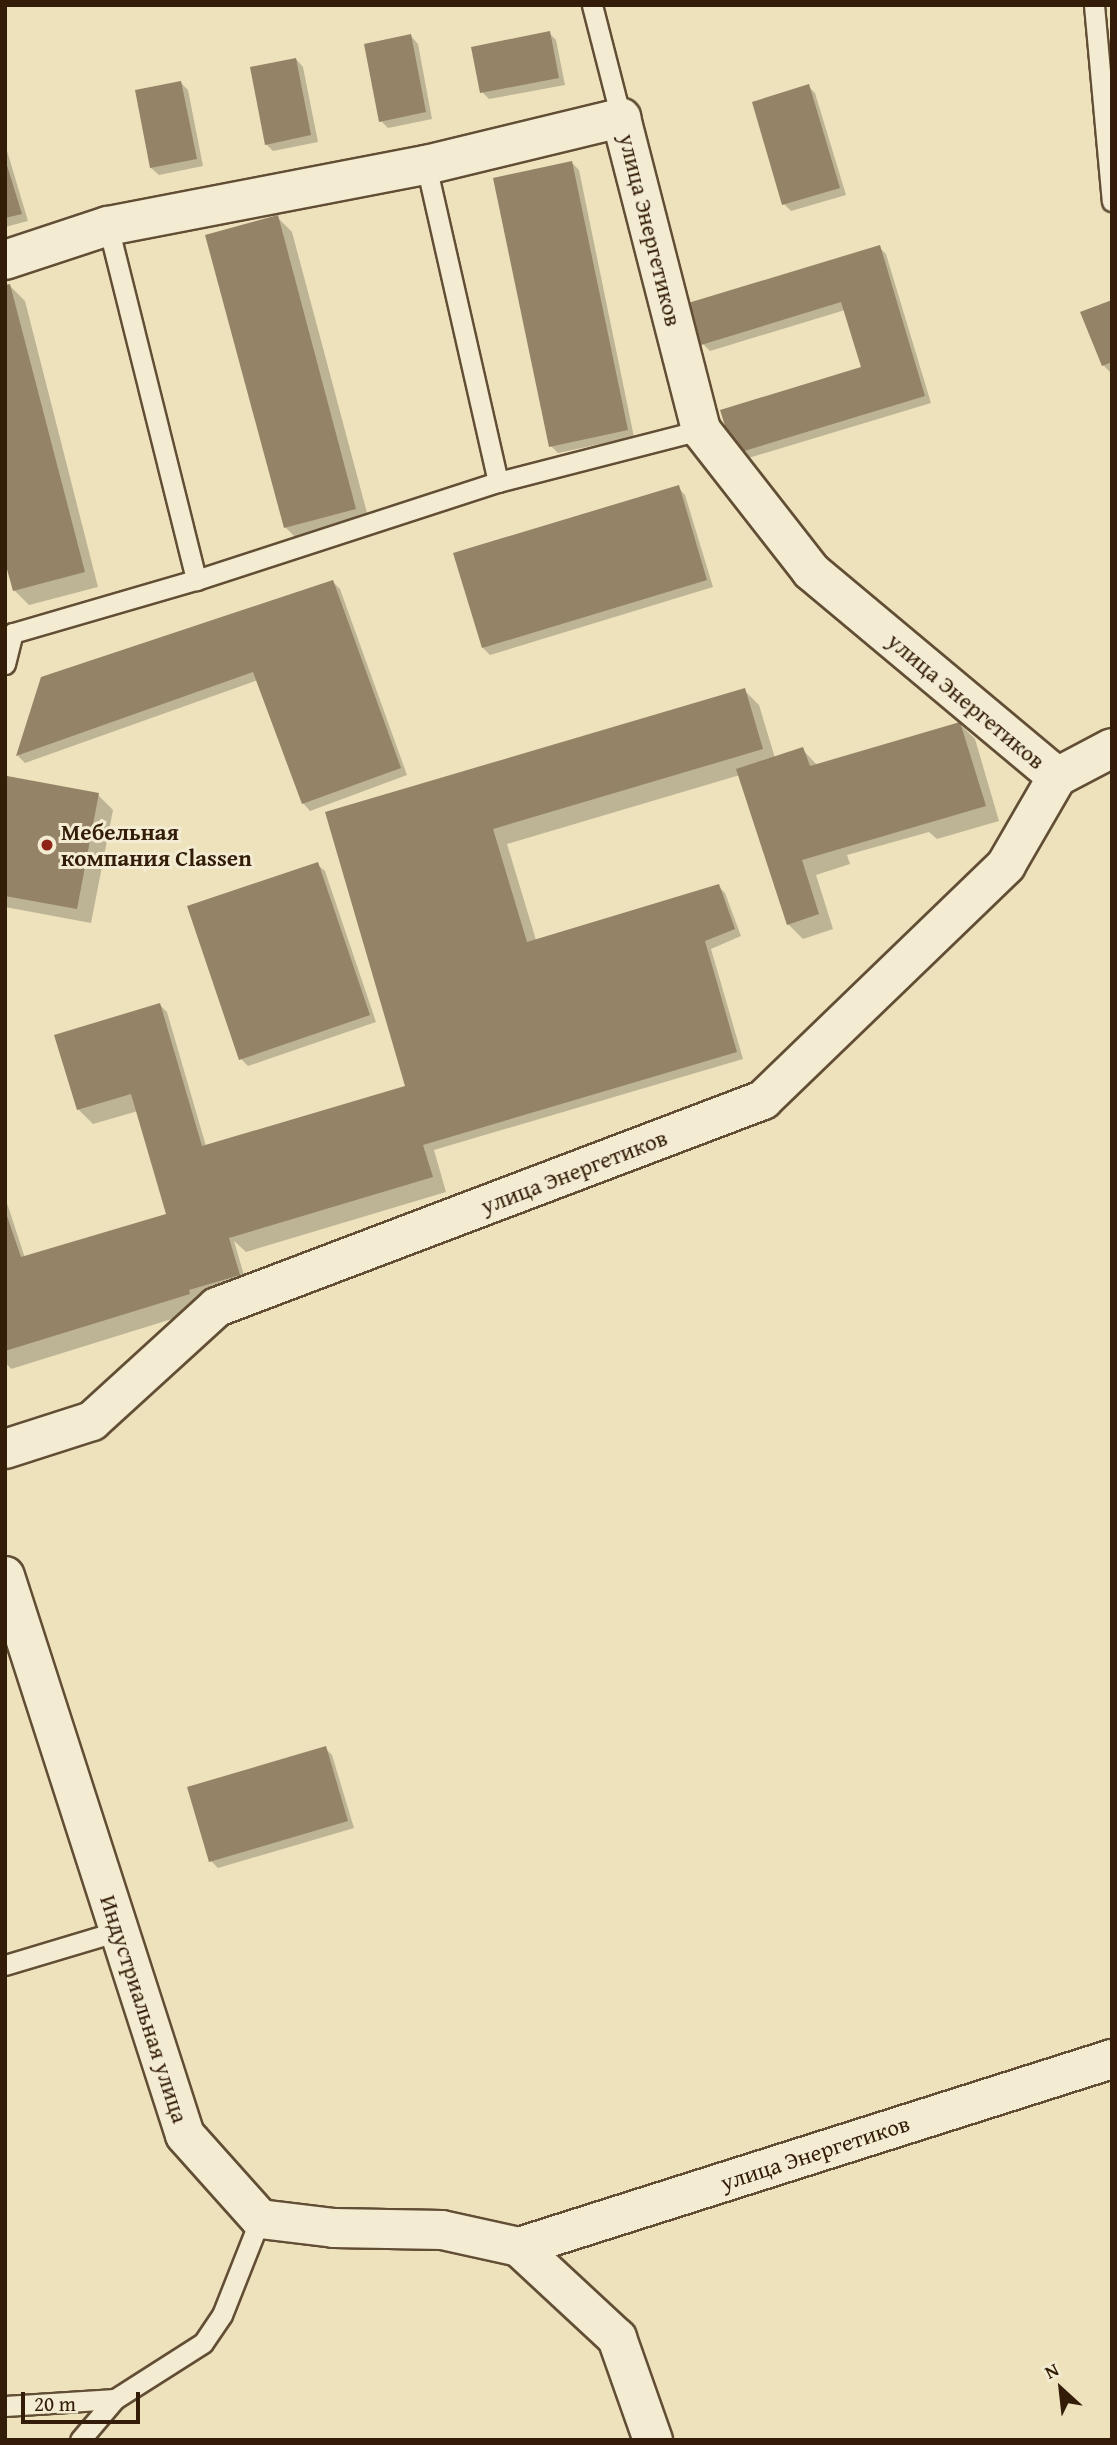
<!DOCTYPE html>
<html>
<head>
<meta charset="utf-8">
<style>
  body { margin:0 }
  #map { position:relative; width:1117px; height:2445px; overflow:hidden; background:#ede2bc; font-family:"Gentium Book Plus",serif }
  div>[style] { position:absolute }
  .shadow>* { inset:0; background:#0003 }
  .building>* { inset:0; background:#948366 }
  .roads { filter:drop-shadow(2px 0 #624e35) drop-shadow(-2px 0 #624e35) drop-shadow(0 2px #624e35) drop-shadow(0 -2px #624e35) }
  .service>* { height:19px; margin:-9.5px; padding:0 9.5px; transform-origin:9.5px; border-radius:9.5px; background:#f3ecd3 }
  .minor>* { height:38px; margin:-19px; padding:0 19px; transform-origin:19px; border-radius:19px; background:#f3ecd3 }
  .tertiary>* { height:38px; margin:-19px; padding:0 19px; transform-origin:19px; border-radius:19px; background:#f3ecd3 }
  .dots>* { width:19px; height:19px; translate:-50% -50%; box-sizing:border-box; border:4px solid #f3ecd3; border-radius:50% }
  span { translate:-50% -50%; white-space:nowrap; text-align:center; line-height:1.15; -webkit-text-stroke:6px #f3ecd3; paint-order:stroke }
  .street-label { font-size:23px; color:#341d08 }
  .poi-label { font-size:23px; color:#341d08; font-weight:700 }
  .left { translate:0 -50%; text-align:left }
  .frame { position:absolute; inset:0; border:7px solid #341d08; pointer-events:none }
  .north { position:absolute; left:1026px; top:2354px; width:70px; height:70px; -webkit-text-stroke:5px #f3ecd3; paint-order:stroke; rotate:333deg; font-size:19px; font-weight:700; line-height:28px; text-align:center; color:#341d08 }
  .north::after { content:''; display:block; margin:auto; width:24px; height:32px; background:#341d08; clip-path:polygon(50% 0,100% 100%,50% 72%,0 100%) }
  .scale { position:absolute; left:21px; top:2392px; width:119px; height:32px; box-sizing:border-box; border:4px solid #341d08; border-top:0; padding-left:9px; font-size:21px; line-height:24px; white-space:nowrap; color:#341d08; -webkit-text-stroke:5px #f3ecd3; paint-order:stroke }
</style>
</head>
<body>
<div id="map">
  <div class="shadow">
    <i style="clip-path:polygon(549px 33px,556px 40px,565px 85px,489px 99px,482px 92px)"></i>
    <i style="clip-path:polygon(411px 36px,418px 44px,432px 119px,388px 128px,381px 121px)"></i>
    <i style="clip-path:polygon(296px 59px,303px 67px,318px 142px,273px 151px,266px 144px)"></i>
    <i style="clip-path:polygon(181px 83px,188px 90px,203px 166px,159px 175px,151px 168px)"></i>
    <i style="clip-path:polygon(808px 86px,815px 93px,846px 195px,791px 211px,784px 204px)"></i>
    <i style="clip-path:polygon(5px 144px,28px 221px,5px 227px)"></i>
    <i style="clip-path:polygon(572px 163px,579px 170px,634px 437px,558px 453px,551px 446px)"></i>
    <i style="clip-path:polygon(277px 217px,292px 232px,370px 524px,300px 542px,285px 527px)"></i>
    <i style="clip-path:polygon(879px 247px,886px 254px,931px 403px,742px 460px,735px 453px,863px 368px,845px 310px,710px 351px,703px 344px)"></i>
    <i style="clip-path:polygon(10px 286px,25px 301px,98px 587px,29px 605px,14px 590px)"></i>
    <i style="clip-path:polygon(1112px 301px,1112px 371px,1110px 372px,1103px 365px)"></i>
    <i style="clip-path:polygon(678px 487px,685px 495px,713px 587px,490px 655px,483px 648px)"></i>
    <i style="clip-path:polygon(333px 582px,340px 589px,407px 775px,310px 811px,303px 803px,258px 680px,25px 763px,18px 756px,43px 678px)"></i>
    <i style="clip-path:polygon(744px 690px,759px 705px,775px 758px,802px 749px,818px 766px,960px 724px,975px 739px,999px 821px,937px 839px,929px 832px,847px 855px,850px 864px,816px 875px,833px 929px,803px 939px,788px 924px,740px 775px,507px 844px,536px 940px,718px 886px,725px 893px,741px 936px,711px 949px,743px 1059px,434px 1150px,446px 1192px,246px 1252px,234px 1241px,246px 1282px,200px 1295px,204px 1309px,11px 1369px,5px 1362px,5px 1197px,25px 1258px,170px 1220px,138px 1111px,93px 1124px,78px 1109px,160px 1005px,167px 1012px,206px 1146px,409px 1092px,327px 814px)"></i>
    <i style="clip-path:polygon(8px 778px,98px 795px,113px 810px,91px 923px,5px 907px,5px 794px)"></i>
    <i style="clip-path:polygon(317px 864px,325px 871px,376px 1022px,248px 1066px,241px 1059px)"></i>
    <i style="clip-path:polygon(325px 1748px,332px 1755px,354px 1828px,218px 1868px,211px 1861px)"></i>
  </div>
  <div class="building">
    <i style="clip-path:polygon(550px 31px,559px 78px,480px 93px,471px 47px)"></i>
    <i style="clip-path:polygon(411px 34px,426px 112px,379px 122px,364px 44px)"></i>
    <i style="clip-path:polygon(296px 58px,311px 135px,265px 145px,250px 67px)"></i>
    <i style="clip-path:polygon(181px 81px,197px 159px,150px 168px,135px 90px)"></i>
    <i style="clip-path:polygon(809px 84px,840px 188px,782px 205px,752px 102px)"></i>
    <i style="clip-path:polygon(5px 159px,22px 214px,5px 218px)"></i>
    <i style="clip-path:polygon(572px 161px,628px 430px,549px 447px,493px 178px)"></i>
    <i style="clip-path:polygon(278px 215px,356px 509px,284px 528px,205px 235px)"></i>
    <i style="clip-path:polygon(880px 245px,925px 396px,734px 454px,720px 410px,861px 367px,841px 302px,701px 345px,688px 303px)"></i>
    <i style="clip-path:polygon(10px 284px,85px 572px,13px 591px,5px 562px,5px 285px)"></i>
    <i style="clip-path:polygon(1112px 300px,1112px 362px,1102px 366px,1080px 312px)"></i>
    <i style="clip-path:polygon(679px 485px,707px 580px,482px 648px,453px 553px)"></i>
    <i style="clip-path:polygon(333px 580px,401px 768px,302px 804px,253px 672px,16px 756px,41px 677px)"></i>
    <i style="clip-path:polygon(745px 688px,763px 749px,493px 829px,527px 942px,719px 884px,735px 929px,705px 941px,737px 1052px,423px 1145px,433px 1177px,229px 1238px,240px 1275px,189px 1290px,190px 1294px,5px 1351px,5px 1210px,21px 1257px,166px 1214px,131px 1094px,77px 1110px,54px 1035px,160px 1003px,202px 1146px,405px 1086px,325px 812px)"></i>
    <i style="clip-path:polygon(960px 722px,986px 806px,802px 860px,819px 914px,787px 925px,736px 769px,803px 747px,810px 766px)"></i>
    <i style="clip-path:polygon(7px 776px,99px 793px,77px 909px,5px 896px)"></i>
    <i style="clip-path:polygon(318px 862px,370px 1015px,239px 1060px,187px 906px)"></i>
    <i style="clip-path:polygon(326px 1746px,348px 1821px,209px 1862px,187px 1787px)"></i>
  </div>
  <div class="roads">
    <div class="service">
      <i style="left:592px;top:5px;width:117px;rotate:75.6deg"></i>
      <i style="left:1094px;top:5px;width:197px;rotate:84.8deg"></i>
      <i style="left:426px;top:165px;width:325px;rotate:77.2deg"></i>
      <i style="left:108px;top:226px;width:365px;rotate:76deg"></i>
      <i style="left:5px;top:664px;width:32px;rotate:-76deg"></i>
      <i style="left:13px;top:633px;width:191px;rotate:-16.2deg"></i>
      <i style="left:196px;top:580px;width:318px;rotate:-18deg"></i>
      <i style="left:498px;top:482px;width:210px;rotate:-14.4deg"></i>
      <i style="left:5px;top:1965px;width:118px;rotate:-16.7deg"></i>
      <i style="left:5px;top:2406px;width:110px;rotate:-3.6deg"></i>
      <i style="left:115px;top:2399px;width:104px;rotate:-32.5deg"></i>
      <i style="left:203px;top:2343px;width:34px;rotate:-56deg"></i>
      <i style="left:222px;top:2315px;width:103px;rotate:-68.4deg"></i>
      <i style="left:80px;top:2440px;width:54px;rotate:-49.5deg"></i>
    </div>
    <div class="minor">
      <i style="left:5px;top:260px;width:108px;rotate:-18.3deg"></i>
      <i style="left:108px;top:226px;width:324px;rotate:-10.9deg"></i>
      <i style="left:426px;top:165px;width:201px;rotate:-13.6deg"></i>
      <i style="left:621px;top:118px;width:322px;rotate:75.6deg"></i>
      <i style="left:701px;top:430px;width:179px;rotate:52deg"></i>
      <i style="left:811px;top:571px;width:321px;rotate:39.9deg"></i>
      <i style="left:5px;top:1449px;width:91px;rotate:-17.8deg"></i>
      <i style="left:92px;top:1421px;width:169px;rotate:-42.4deg"></i>
      <i style="left:217px;top:1307px;width:584px;rotate:-20.76deg"></i>
      <i style="left:763px;top:1100px;width:338px;rotate:-44deg"></i>
      <i style="left:1006px;top:865px;width:102px;rotate:-59.9deg"></i>
      <i style="left:1057px;top:777px;width:62px;rotate:-27.8deg"></i>
      <i style="left:519px;top:2247px;width:622px;rotate:-17.59deg"></i>
    </div>
    <div class="tertiary">
      <i style="left:5px;top:1576px;width:587px;rotate:72.15deg"></i>
      <i style="left:185px;top:2135px;width:113px;rotate:48.2deg"></i>
      <i style="left:260px;top:2219px;width:75px;rotate:6.9deg"></i>
      <i style="left:334px;top:2228px;width:108px;rotate:1.1deg"></i>
      <i style="left:442px;top:2230px;width:79px;rotate:12.4deg"></i>
      <i style="left:519px;top:2247px;width:134px;rotate:42.9deg"></i>
      <i style="left:617px;top:2338px;width:108px;rotate:70.6deg"></i>
    </div>
  </div>
  <div class="dots">
    <i style="left:47px;top:845px;background:#8f2418"></i>
  </div>
  <div class="street-label">
    <span style="left:650px;top:230px;rotate:76deg">улица Энергетиков</span>
    <span style="left:966px;top:701px;rotate:40deg">улица Энергетиков</span>
    <span style="left:574px;top:1172px;rotate:-21deg">улица Энергетиков</span>
    <span style="left:144px;top:2009px;rotate:72deg">Индустриальная улица</span>
    <span style="left:815px;top:2153px;rotate:-18deg">улица Энергетиков</span>
  </div>
  <div class="poi-label">
    <span class="left" style="left:61px;top:845px">Мебельная<br>компания Сlassen</span>
  </div>
  <div class="frame"></div>
  <div class="north">N</div>
  <div class="scale">20 m</div>
</div>
</body>
</html>
